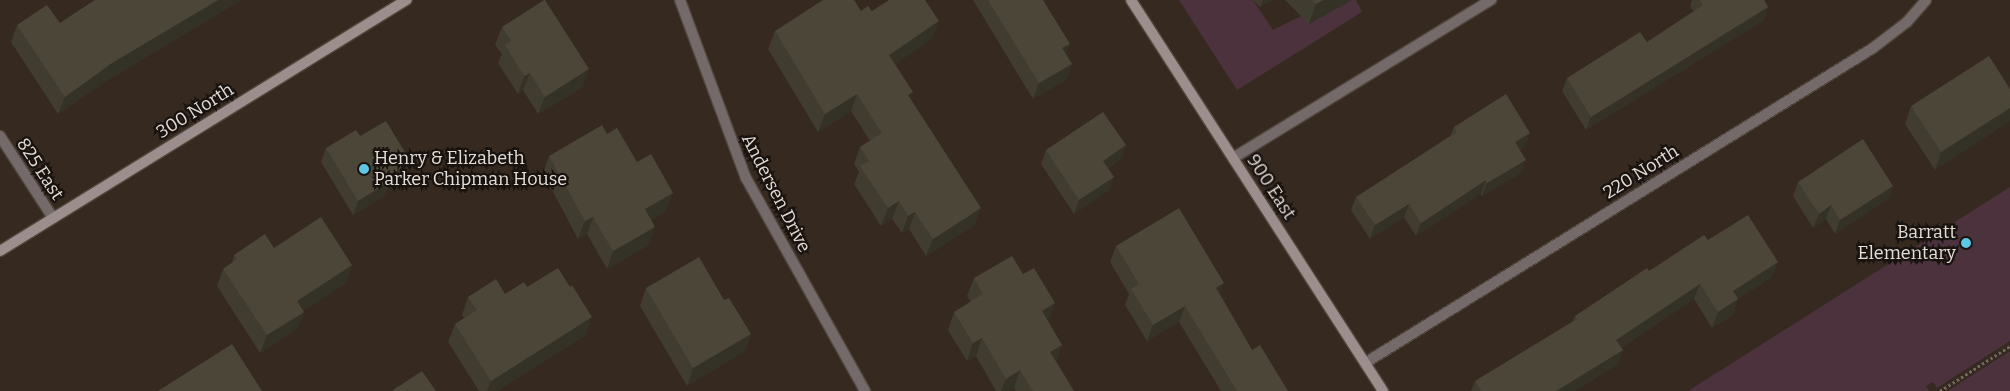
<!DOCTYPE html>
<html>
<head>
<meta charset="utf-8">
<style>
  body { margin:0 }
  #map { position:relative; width:2010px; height:391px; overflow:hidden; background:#352920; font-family:Bitter,serif }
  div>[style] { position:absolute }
  .green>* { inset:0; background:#4b323c }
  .path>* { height:3px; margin-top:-1.5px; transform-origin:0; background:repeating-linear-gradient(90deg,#746961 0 2.5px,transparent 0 5px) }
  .roads { filter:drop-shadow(1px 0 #51463d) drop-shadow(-1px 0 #51463d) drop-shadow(0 1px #51463d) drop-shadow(0 -1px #51463d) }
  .lane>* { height:10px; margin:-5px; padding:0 5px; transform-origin:5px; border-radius:5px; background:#736a69 }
  .street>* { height:10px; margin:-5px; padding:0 5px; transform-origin:5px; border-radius:5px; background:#736a69 }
  .secondary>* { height:10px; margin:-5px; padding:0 5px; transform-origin:5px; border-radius:5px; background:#9b8e8c }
  .wall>* { inset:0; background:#403c30 }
  .shaded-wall>* { inset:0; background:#343127 }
  .building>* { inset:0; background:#4b4638 }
  .dots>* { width:14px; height:14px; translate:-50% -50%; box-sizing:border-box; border:2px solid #18130f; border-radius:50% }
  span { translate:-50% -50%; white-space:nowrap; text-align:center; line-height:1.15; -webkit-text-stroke:4.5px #18130f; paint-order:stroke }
  .street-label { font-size:18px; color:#e5ddd7 }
  .poi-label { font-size:18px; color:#e5ddd7 }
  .left { translate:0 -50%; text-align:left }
  .right { translate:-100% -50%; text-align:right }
</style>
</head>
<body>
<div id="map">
  <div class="green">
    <i style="clip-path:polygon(1179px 0,1253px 0,1273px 30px,1301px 16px,1351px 0,1356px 0,1362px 12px,1237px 90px)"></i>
    <i style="clip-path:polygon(2010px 187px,2010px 341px,1937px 388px,1933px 382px,1926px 386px,1929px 391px,1688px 391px)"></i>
    <i style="clip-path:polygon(2010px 351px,2010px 391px,1949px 391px,1949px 390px)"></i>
  </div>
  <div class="path">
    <i style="left:1940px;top:391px;width:83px;rotate:-32.7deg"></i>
  </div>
  <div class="roads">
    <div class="lane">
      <i style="left:1233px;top:158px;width:303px;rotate:-31.5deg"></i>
    </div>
    <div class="street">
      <i style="left:680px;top:0;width:190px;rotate:69.7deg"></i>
      <i style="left:746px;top:178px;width:244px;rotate:60.8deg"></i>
      <i style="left:0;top:136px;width:98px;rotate:57.1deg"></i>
      <i style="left:1365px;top:363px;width:598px;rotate:-31.8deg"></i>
      <i style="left:1873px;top:48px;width:43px;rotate:-37.4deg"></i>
      <i style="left:1907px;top:22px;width:29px;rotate:-49deg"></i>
    </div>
    <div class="secondary">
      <i style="left:1131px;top:0;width:465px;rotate:57.2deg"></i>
      <i style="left:0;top:251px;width:478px;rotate:-31.7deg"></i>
    </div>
  </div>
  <div class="wall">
    <i style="clip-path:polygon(95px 0,241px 0,106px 81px,58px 114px,11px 42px,17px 25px,60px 23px)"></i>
    <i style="clip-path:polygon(973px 0,1043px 0,1066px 54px,1072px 64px,1066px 80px,1033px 99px)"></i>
    <i style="clip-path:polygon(1253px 0,1272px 0,1260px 7px)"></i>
    <i style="clip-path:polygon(1285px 0,1352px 0,1309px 24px)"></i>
    <i style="clip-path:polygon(1692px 0,1764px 0,1768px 7px,1763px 21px,1586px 130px,1562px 91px,1567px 78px,1647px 42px,1694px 12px,1690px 6px)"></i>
    <i style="clip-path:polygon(861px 11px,872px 11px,933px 38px,895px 64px,910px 98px,975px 225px,926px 256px,909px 229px,902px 233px,892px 219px,881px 226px,854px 184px,859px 172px,854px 164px,860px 147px,870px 141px,851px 111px,818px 132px,768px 49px,775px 31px)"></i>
    <i style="clip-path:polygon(502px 27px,583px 87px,538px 114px,523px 90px,518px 94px,498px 63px,502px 54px,495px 45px)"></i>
    <i style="clip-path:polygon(2010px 89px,2010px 121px,1935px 170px,1905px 124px,1911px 106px)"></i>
    <i style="clip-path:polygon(1454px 127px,1530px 133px,1525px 146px,1520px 150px,1521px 173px,1482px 196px,1481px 194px,1416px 236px,1404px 217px,1370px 239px,1351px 210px,1356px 197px,1450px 136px)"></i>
    <i style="clip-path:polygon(607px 134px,666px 211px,651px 220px,649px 245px,607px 269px,587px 234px,578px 239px,543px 173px,549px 156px)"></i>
    <i style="clip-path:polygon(360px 136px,406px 176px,388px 187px,384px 196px,353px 215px,321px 162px,326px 148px)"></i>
    <i style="clip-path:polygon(1126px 145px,1121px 159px,1108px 168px,1114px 177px,1109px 190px,1074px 214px,1041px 164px,1046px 150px)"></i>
    <i style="clip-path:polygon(1798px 182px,1893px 186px,1888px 199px,1835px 234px,1826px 219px,1813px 228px,1793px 196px)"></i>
    <i style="clip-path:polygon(1708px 240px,1778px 262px,1772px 277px,1738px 299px,1733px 315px,1712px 328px,1694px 299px,1621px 348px,1623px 350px,1617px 365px,1575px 391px,1471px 391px,1475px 381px,1572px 322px,1575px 316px,1649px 271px)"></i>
    <i style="clip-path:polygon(1116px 246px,1220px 294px,1252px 350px,1288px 391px,1221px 391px,1179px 322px,1147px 341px,1125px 305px,1129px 294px,1110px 262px)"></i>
    <i style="clip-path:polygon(274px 248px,352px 265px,346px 283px,303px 311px,304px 312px,297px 329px,260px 353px,217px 286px,223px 269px,232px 263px,234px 255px)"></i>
    <i style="clip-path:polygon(974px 278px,1049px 321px,1048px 321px,1062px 345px,1056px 361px,1074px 391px,1016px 391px,1014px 388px,1008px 391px,996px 391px,976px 356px,967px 361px,948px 330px,954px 312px,971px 302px,967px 296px)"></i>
    <i style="clip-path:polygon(527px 287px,586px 335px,497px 391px,479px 391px,448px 342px,455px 324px,464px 318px,462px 315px,468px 297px,505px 294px)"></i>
    <i style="clip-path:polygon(646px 288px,724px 300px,751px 334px,745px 351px,687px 386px,640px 306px)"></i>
  </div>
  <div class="shaded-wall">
    <i style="clip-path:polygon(218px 0,241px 0,106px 81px,58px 114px,65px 97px,112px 63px)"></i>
    <i style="clip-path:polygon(1263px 0,1272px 0,1260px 7px)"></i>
    <i style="clip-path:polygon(1323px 0,1352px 0,1309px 24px,1316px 4px)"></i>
    <i style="clip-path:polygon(1768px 7px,1763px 21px,1586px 130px,1591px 117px)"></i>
    <i style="clip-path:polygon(939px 21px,933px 38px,883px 73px,889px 55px)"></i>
    <i style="clip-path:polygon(1070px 44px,1064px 60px,1062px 48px)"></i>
    <i style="clip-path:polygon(1072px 64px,1066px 80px,1033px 99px,1039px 83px)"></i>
    <i style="clip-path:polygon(589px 69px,583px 87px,538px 114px,545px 97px)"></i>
    <i style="clip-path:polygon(530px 73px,523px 90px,518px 94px,524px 76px)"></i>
    <i style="clip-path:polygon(913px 92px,906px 109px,908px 95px)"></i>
    <i style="clip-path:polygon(857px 94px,851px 111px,818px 132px,825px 114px)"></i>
    <i style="clip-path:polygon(2010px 108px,2010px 121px,1935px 170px,1941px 152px)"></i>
    <i style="clip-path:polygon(1530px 133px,1525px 146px,1510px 156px,1515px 142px)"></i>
    <i style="clip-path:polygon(1126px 145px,1121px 159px,1098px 174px,1103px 161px)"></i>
    <i style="clip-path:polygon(1526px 160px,1521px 173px,1482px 196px,1487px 183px)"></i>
    <i style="clip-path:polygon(411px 162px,406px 176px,388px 187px,384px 196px,353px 215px,358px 201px,386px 177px)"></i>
    <i style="clip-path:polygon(1114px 177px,1109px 190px,1074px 214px,1079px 200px)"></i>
    <i style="clip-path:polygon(1486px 180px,1481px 194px,1416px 236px,1421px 223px)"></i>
    <i style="clip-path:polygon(1893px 186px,1888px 199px,1835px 234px,1840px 220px)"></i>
    <i style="clip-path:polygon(673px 193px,666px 211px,639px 227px,645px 209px)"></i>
    <i style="clip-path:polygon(899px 201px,892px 219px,881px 226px,888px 208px)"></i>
    <i style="clip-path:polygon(1409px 204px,1404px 217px,1370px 239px,1375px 225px)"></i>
    <i style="clip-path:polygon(1831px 205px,1826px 219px,1813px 228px,1819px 214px)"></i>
    <i style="clip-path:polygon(981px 208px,975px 225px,926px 256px,933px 239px)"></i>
    <i style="clip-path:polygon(915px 212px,909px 229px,902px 233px,908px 216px)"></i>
    <i style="clip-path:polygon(593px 217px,587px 234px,578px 239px,585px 221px)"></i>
    <i style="clip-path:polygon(655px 227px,649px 245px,607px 269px,613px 251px)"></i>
    <i style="clip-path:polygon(1778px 262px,1772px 277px,1727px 306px,1733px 291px)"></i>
    <i style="clip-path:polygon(352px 265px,346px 283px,291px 319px,297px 301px)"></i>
    <i style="clip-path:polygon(1224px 283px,1218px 299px,1216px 288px)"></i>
    <i style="clip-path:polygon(1700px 284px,1694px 299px,1610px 355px,1616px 340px)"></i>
    <i style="clip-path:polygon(1738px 299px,1733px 315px,1712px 328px,1718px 312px)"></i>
    <i style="clip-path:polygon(1055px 303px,1049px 321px,1035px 329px,1042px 311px)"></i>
    <i style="clip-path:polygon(1185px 306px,1179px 322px,1147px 341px,1153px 325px)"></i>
    <i style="clip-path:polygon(304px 312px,297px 329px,260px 353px,267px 335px)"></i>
    <i style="clip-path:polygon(592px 317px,586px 335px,497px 391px,487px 391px,491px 381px)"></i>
    <i style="clip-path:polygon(751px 334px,745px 351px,687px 386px,693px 368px)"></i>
    <i style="clip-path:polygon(982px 338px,976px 356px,967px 361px,973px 343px)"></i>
    <i style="clip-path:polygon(1062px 345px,1055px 362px,1050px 352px)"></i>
    <i style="clip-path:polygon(1623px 350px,1617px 365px,1575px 391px,1556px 391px)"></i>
    <i style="clip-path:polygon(1020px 370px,1014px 388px,1008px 391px,1001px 391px,1006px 379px)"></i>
  </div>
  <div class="building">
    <i style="clip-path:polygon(95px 0,218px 0,112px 63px,65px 97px,17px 25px,47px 5px,60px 23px)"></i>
    <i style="clip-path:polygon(544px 0,545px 0,589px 69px,545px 97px,530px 73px,524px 76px,505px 45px,511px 41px,502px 27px)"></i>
    <i style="clip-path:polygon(823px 0,854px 0,861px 11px,868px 6px,872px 11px,889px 0,925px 0,939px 21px,889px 55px,913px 92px,908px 95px,981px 208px,933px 239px,915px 212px,908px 216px,899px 201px,888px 208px,860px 166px,869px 161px,860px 147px,882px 133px,857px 94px,825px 114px,775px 31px)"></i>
    <i style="clip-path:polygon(988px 0,1043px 0,1070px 44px,1062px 48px,1072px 64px,1039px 83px)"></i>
    <i style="clip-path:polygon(1312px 0,1323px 0,1316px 4px)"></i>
    <i style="clip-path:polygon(1700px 0,1764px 0,1768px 7px,1591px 117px,1567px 78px,1640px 32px,1647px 42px,1703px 5px)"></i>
    <i style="clip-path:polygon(1989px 56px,2010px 89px,2010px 108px,1941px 152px,1911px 106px)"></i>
    <i style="clip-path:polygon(1506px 94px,1530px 133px,1515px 142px,1526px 160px,1487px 183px,1486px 180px,1421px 223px,1409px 204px,1375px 225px,1356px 197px,1457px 132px,1454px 127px)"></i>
    <i style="clip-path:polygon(1103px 112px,1126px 145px,1103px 161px,1114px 177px,1079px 200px,1046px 150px)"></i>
    <i style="clip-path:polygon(386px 121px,411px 162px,386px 177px,389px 182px,358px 201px,326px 148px,356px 130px,360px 136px)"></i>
    <i style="clip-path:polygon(602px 125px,607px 134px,617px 128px,637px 162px,651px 154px,673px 193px,645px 209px,655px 227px,613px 251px,593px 217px,585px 221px,549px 156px)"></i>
    <i style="clip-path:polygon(1863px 139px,1893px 186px,1840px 220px,1831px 205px,1819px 214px,1798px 182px)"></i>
    <i style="clip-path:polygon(1179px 208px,1224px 283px,1216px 288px,1252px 350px,1260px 345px,1288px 391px,1237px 391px,1185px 306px,1153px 325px,1131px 289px,1139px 284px,1116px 246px)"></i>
    <i style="clip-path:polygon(1748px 215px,1778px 262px,1733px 291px,1738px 299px,1718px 312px,1700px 284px,1616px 340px,1623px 350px,1556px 391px,1481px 391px,1475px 381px,1577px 319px,1575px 316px,1647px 268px,1649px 271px,1704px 235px,1708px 240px)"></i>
    <i style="clip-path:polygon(321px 217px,352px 265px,297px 301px,304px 312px,267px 335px,223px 269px,237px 259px,234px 255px,265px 234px,274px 248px)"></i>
    <i style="clip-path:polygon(1012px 256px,1023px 274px,1034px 268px,1055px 303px,1042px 311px,1062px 345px,1050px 352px,1074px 391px,1033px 391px,1020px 370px,1006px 379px,982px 338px,973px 343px,954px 312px,983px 294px,974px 278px)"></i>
    <i style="clip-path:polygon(699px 257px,724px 300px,729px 298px,751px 334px,693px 368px,646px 288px)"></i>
    <i style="clip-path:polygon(558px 268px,570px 287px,572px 285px,592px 317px,491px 381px,455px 324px,477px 310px,468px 297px,496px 279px,505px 294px,524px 282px,527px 287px)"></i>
    <i style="clip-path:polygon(232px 344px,262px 391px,158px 391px)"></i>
    <i style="clip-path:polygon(422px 371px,436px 391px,394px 391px,393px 390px)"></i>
  </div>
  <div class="dots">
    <i style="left:364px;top:169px;background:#5bc8e6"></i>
    <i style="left:1966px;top:243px;background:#5bc8e6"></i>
  </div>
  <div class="street-label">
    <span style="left:195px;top:111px;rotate:-32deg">300 North</span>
    <span style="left:40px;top:169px;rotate:57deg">825 East</span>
    <span style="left:1641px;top:172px;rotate:-32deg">220 North</span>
    <span style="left:1271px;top:187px;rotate:57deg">900 East</span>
    <span style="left:776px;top:193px;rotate:63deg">Andersen Drive</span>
  </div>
  <div class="poi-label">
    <span class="left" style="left:374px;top:169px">Henry &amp; Elizabeth<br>Parker Chipman House</span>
    <span class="right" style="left:1956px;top:243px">Barratt<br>Elementary</span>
  </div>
</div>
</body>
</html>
